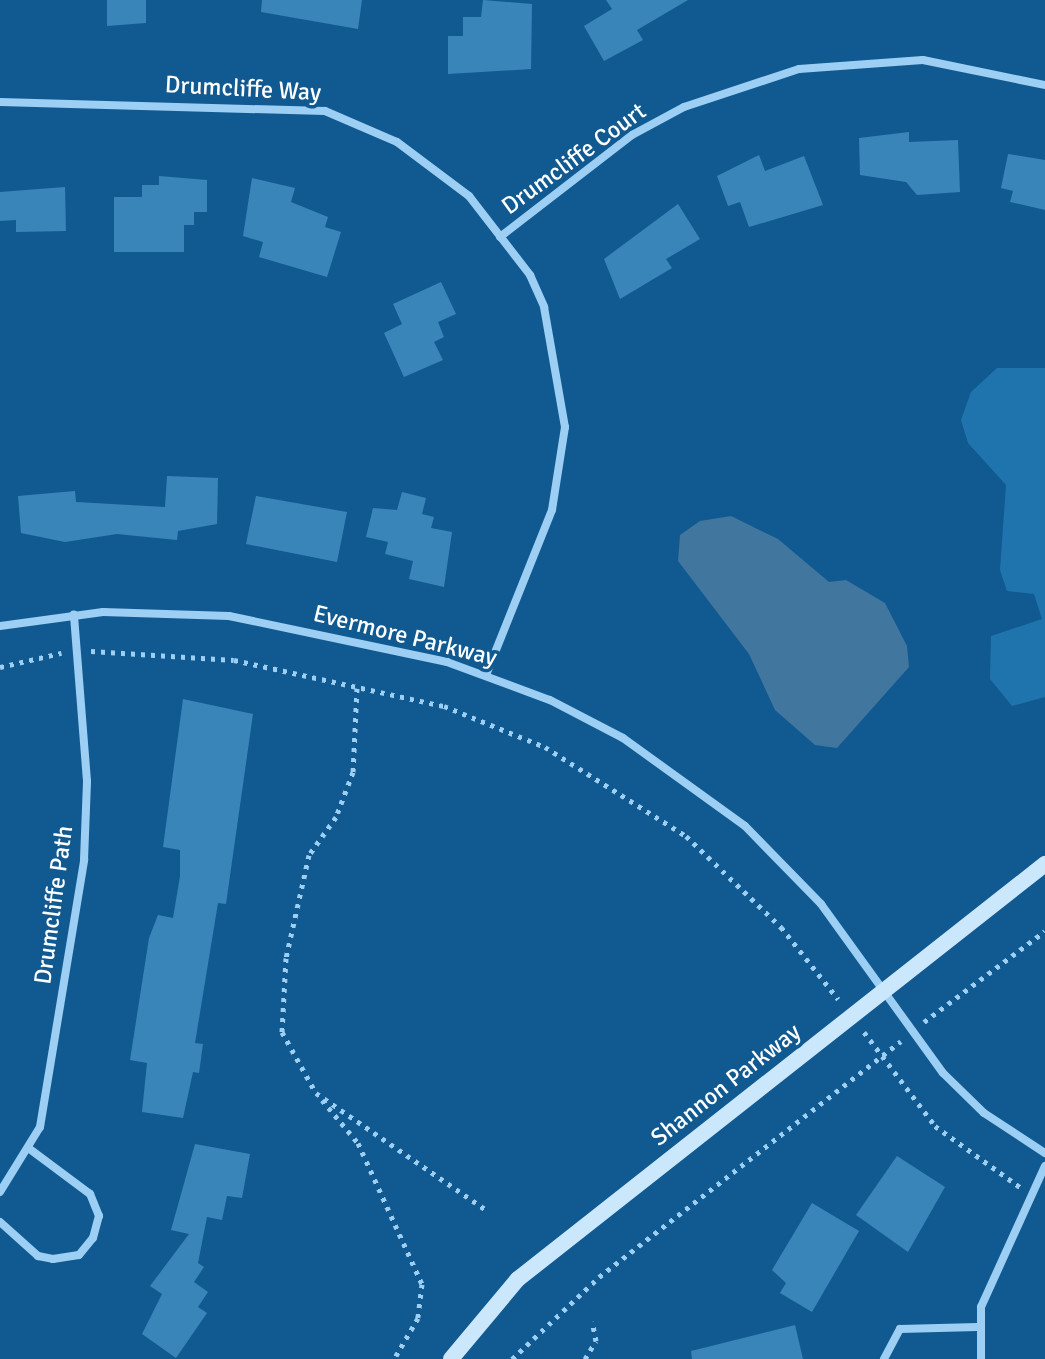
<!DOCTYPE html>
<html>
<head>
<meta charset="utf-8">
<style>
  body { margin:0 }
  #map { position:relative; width:1045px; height:1359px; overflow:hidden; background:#115a91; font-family:Signika,sans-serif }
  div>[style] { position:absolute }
  .green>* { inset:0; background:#2074ae }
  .water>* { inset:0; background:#41769e }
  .building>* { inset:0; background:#3985b9 }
  .path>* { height:5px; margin-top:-2.5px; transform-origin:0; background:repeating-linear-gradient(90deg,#9ccff3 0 4px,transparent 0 10px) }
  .street>* { height:8px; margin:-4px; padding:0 4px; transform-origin:4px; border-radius:4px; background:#9ccff3 }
  .secondary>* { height:16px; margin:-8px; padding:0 8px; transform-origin:8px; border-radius:8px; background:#cbe7fc }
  span { translate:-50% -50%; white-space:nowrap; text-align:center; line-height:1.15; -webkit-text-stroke:7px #115a91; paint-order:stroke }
  .street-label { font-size:24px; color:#fff }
</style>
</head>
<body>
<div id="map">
  <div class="green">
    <i style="clip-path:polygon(997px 368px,1045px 368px,1045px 697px,1012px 706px,990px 679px,991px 636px,1042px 619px,1034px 594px,1007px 591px,1000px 570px,1006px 485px,968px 443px,961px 420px,971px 392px)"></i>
  </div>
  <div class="water">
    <i style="clip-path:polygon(731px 516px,778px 539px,829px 582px,846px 580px,885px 603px,907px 646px,909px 667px,837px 748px,815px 745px,775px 710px,749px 654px,678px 561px,680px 535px,700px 521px)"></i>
  </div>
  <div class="building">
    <i style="clip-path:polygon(107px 0,146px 0,146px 23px,107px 26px)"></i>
    <i style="clip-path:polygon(262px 0,362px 0,358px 29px,261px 12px)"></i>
    <i style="clip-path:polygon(483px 0,532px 4px,531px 69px,448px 74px,448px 36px,463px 36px,463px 17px,481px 17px)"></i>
    <i style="clip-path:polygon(606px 0,688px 0,637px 30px,643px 40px,604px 61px,584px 26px,612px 9px)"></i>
    <i style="clip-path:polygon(909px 132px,909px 142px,958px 140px,960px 192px,917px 195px,906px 182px,860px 175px,859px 138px)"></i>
    <i style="clip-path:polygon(1008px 154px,1045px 160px,1045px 210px,1010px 202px,1013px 191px,1001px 188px)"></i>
    <i style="clip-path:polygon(759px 155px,765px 171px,804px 156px,823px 205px,749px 227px,740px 202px,728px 206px,717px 176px)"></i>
    <i style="clip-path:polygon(159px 176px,207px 180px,207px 212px,194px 212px,194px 225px,184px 225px,184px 252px,114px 252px,114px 197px,142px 197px,142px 185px,159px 185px)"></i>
    <i style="clip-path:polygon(252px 178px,295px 188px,291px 202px,328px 217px,325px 227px,341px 232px,327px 277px,259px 257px,263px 242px,243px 236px)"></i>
    <i style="clip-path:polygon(65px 187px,66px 231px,16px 232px,16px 220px,0 221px,0 192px)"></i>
    <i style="clip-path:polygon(678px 204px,700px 239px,666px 259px,672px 268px,620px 299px,604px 259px)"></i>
    <i style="clip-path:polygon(441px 282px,456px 314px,438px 322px,444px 337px,434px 342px,443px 360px,404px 377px,384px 333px,402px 324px,393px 304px)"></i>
    <i style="clip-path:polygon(167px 476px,218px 478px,217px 524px,178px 531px,177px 540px,117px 534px,65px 542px,21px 533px,18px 496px,75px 491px,76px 502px,165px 507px)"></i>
    <i style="clip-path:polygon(402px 492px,426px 498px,422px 514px,434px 517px,431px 528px,452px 532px,444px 587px,409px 579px,413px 561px,385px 554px,388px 542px,366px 537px,373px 508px,397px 510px)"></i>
    <i style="clip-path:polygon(256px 496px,347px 512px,337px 562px,246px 544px)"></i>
    <i style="clip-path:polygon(183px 699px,253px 714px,226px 904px,218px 903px,195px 1043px,203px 1044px,199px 1073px,193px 1072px,183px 1118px,142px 1112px,147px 1063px,130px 1060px,149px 938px,158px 915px,173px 918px,180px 876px,180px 850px,163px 847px)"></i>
    <i style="clip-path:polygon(195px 1144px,250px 1154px,242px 1198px,227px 1196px,222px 1220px,207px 1217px,198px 1263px,204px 1267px,194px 1282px,208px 1292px,198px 1307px,207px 1313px,176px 1358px,142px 1334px,162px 1294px,150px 1286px,189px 1234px,171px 1230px)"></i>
    <i style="clip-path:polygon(897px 1156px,945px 1187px,908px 1252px,856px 1215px)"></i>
    <i style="clip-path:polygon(812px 1203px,859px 1231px,812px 1312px,780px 1293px,786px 1283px,772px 1270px)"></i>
    <i style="clip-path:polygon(795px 1325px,803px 1359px,692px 1359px,691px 1351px)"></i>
  </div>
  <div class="path">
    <i style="left:91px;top:651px;width:143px;rotate:3.6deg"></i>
    <i style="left:234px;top:660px;width:215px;rotate:12.4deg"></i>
    <i style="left:444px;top:706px;width:109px;rotate:22.1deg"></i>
    <i style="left:545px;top:747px;width:167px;rotate:32.3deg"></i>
    <i style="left:686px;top:836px;width:132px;rotate:43.8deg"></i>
    <i style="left:781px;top:927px;width:92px;rotate:51.6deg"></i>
    <i style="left:0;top:667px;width:63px;rotate:-12.9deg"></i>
    <i style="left:357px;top:688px;width:84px;rotate:92.7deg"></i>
    <i style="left:353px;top:772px;width:48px;rotate:110.7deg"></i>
    <i style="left:336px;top:817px;width:47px;rotate:125.4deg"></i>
    <i style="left:309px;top:855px;width:106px;rotate:102.6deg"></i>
    <i style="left:286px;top:958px;width:74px;rotate:93.1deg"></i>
    <i style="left:282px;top:1032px;width:70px;rotate:60.9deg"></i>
    <i style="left:316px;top:1093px;width:209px;rotate:34.5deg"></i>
    <i style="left:924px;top:1022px;width:151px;rotate:-36.9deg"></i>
    <i style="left:864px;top:1032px;width:118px;rotate:52.9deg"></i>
    <i style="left:935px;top:1126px;width:105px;rotate:35.7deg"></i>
    <i style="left:322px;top:1100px;width:56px;rotate:50.1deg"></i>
    <i style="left:358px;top:1143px;width:155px;rotate:65.6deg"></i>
    <i style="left:422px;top:1284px;width:34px;rotate:97deg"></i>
    <i style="left:418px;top:1318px;width:48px;rotate:120.3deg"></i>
    <i style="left:512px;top:1359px;width:120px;rotate:-43.3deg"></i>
    <i style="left:599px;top:1277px;width:383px;rotate:-38deg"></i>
    <i style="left:585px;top:1359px;width:21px;rotate:-59deg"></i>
    <i style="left:596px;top:1341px;width:20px;rotate:-101deg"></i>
  </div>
  <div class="street">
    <i style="left:0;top:102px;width:325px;rotate:1.6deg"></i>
    <i style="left:325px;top:111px;width:78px;rotate:23.3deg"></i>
    <i style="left:397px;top:142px;width:90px;rotate:36.9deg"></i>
    <i style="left:469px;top:196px;width:100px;rotate:52.3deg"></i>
    <i style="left:530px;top:275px;width:35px;rotate:66deg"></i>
    <i style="left:544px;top:307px;width:122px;rotate:80.1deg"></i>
    <i style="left:565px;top:427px;width:84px;rotate:98.9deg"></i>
    <i style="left:552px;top:510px;width:178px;rotate:111.8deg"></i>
    <i style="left:500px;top:237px;width:167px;rotate:-37.7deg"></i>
    <i style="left:632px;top:135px;width:59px;rotate:-28.3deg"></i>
    <i style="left:684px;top:107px;width:121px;rotate:-18.3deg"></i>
    <i style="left:799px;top:69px;width:124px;rotate:-4.2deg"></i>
    <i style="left:923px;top:60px;width:125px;rotate:11.6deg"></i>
    <i style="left:0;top:626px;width:104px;rotate:-7.7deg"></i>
    <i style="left:103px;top:612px;width:126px;rotate:1.8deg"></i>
    <i style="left:229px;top:616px;width:223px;rotate:11.9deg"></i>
    <i style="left:447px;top:662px;width:110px;rotate:20.3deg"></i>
    <i style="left:550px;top:700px;width:82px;rotate:27.5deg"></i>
    <i style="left:623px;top:738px;width:150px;rotate:35.8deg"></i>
    <i style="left:745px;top:826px;width:109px;rotate:45.7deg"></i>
    <i style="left:821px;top:904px;width:208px;rotate:54.2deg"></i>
    <i style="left:943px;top:1073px;width:57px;rotate:44.3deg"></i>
    <i style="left:984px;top:1113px;width:73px;rotate:33.3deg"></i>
    <i style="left:0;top:1192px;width:76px;rotate:-58.4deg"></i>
    <i style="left:40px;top:1127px;width:271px;rotate:-80.6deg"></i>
    <i style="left:84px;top:860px;width:79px;rotate:-87.8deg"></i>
    <i style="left:87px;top:781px;width:167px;rotate:-94.5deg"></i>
    <i style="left:0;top:1222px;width:51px;rotate:41.8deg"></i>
    <i style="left:38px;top:1256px;width:15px;rotate:11deg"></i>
    <i style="left:53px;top:1259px;width:26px;rotate:-9deg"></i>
    <i style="left:79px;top:1255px;width:22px;rotate:-51deg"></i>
    <i style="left:93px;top:1238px;width:23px;rotate:-75deg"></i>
    <i style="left:99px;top:1216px;width:24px;rotate:-112deg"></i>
    <i style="left:90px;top:1194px;width:74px;rotate:-143.3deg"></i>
    <i style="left:884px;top:1359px;width:34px;rotate:-62deg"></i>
    <i style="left:900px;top:1329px;width:77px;rotate:-1.5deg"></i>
    <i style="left:981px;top:1359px;width:52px;rotate:-90deg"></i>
    <i style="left:981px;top:1307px;width:155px;rotate:-65.6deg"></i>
  </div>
  <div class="secondary">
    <i style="left:451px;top:1359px;width:104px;rotate:-50.1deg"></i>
    <i style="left:518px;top:1279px;width:671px;rotate:-38.22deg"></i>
  </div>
  <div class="street-label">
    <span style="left:243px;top:89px;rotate:3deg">Drumcliffe Way</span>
    <span style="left:574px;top:159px;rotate:-36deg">Drumcliffe Court</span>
    <span style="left:405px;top:636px;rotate:14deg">Evermore Parkway</span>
    <span style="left:54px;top:905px;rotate:-82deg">Drumcliffe Path</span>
    <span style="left:726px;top:1085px;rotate:-38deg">Shannon Parkway</span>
  </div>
</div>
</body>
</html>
